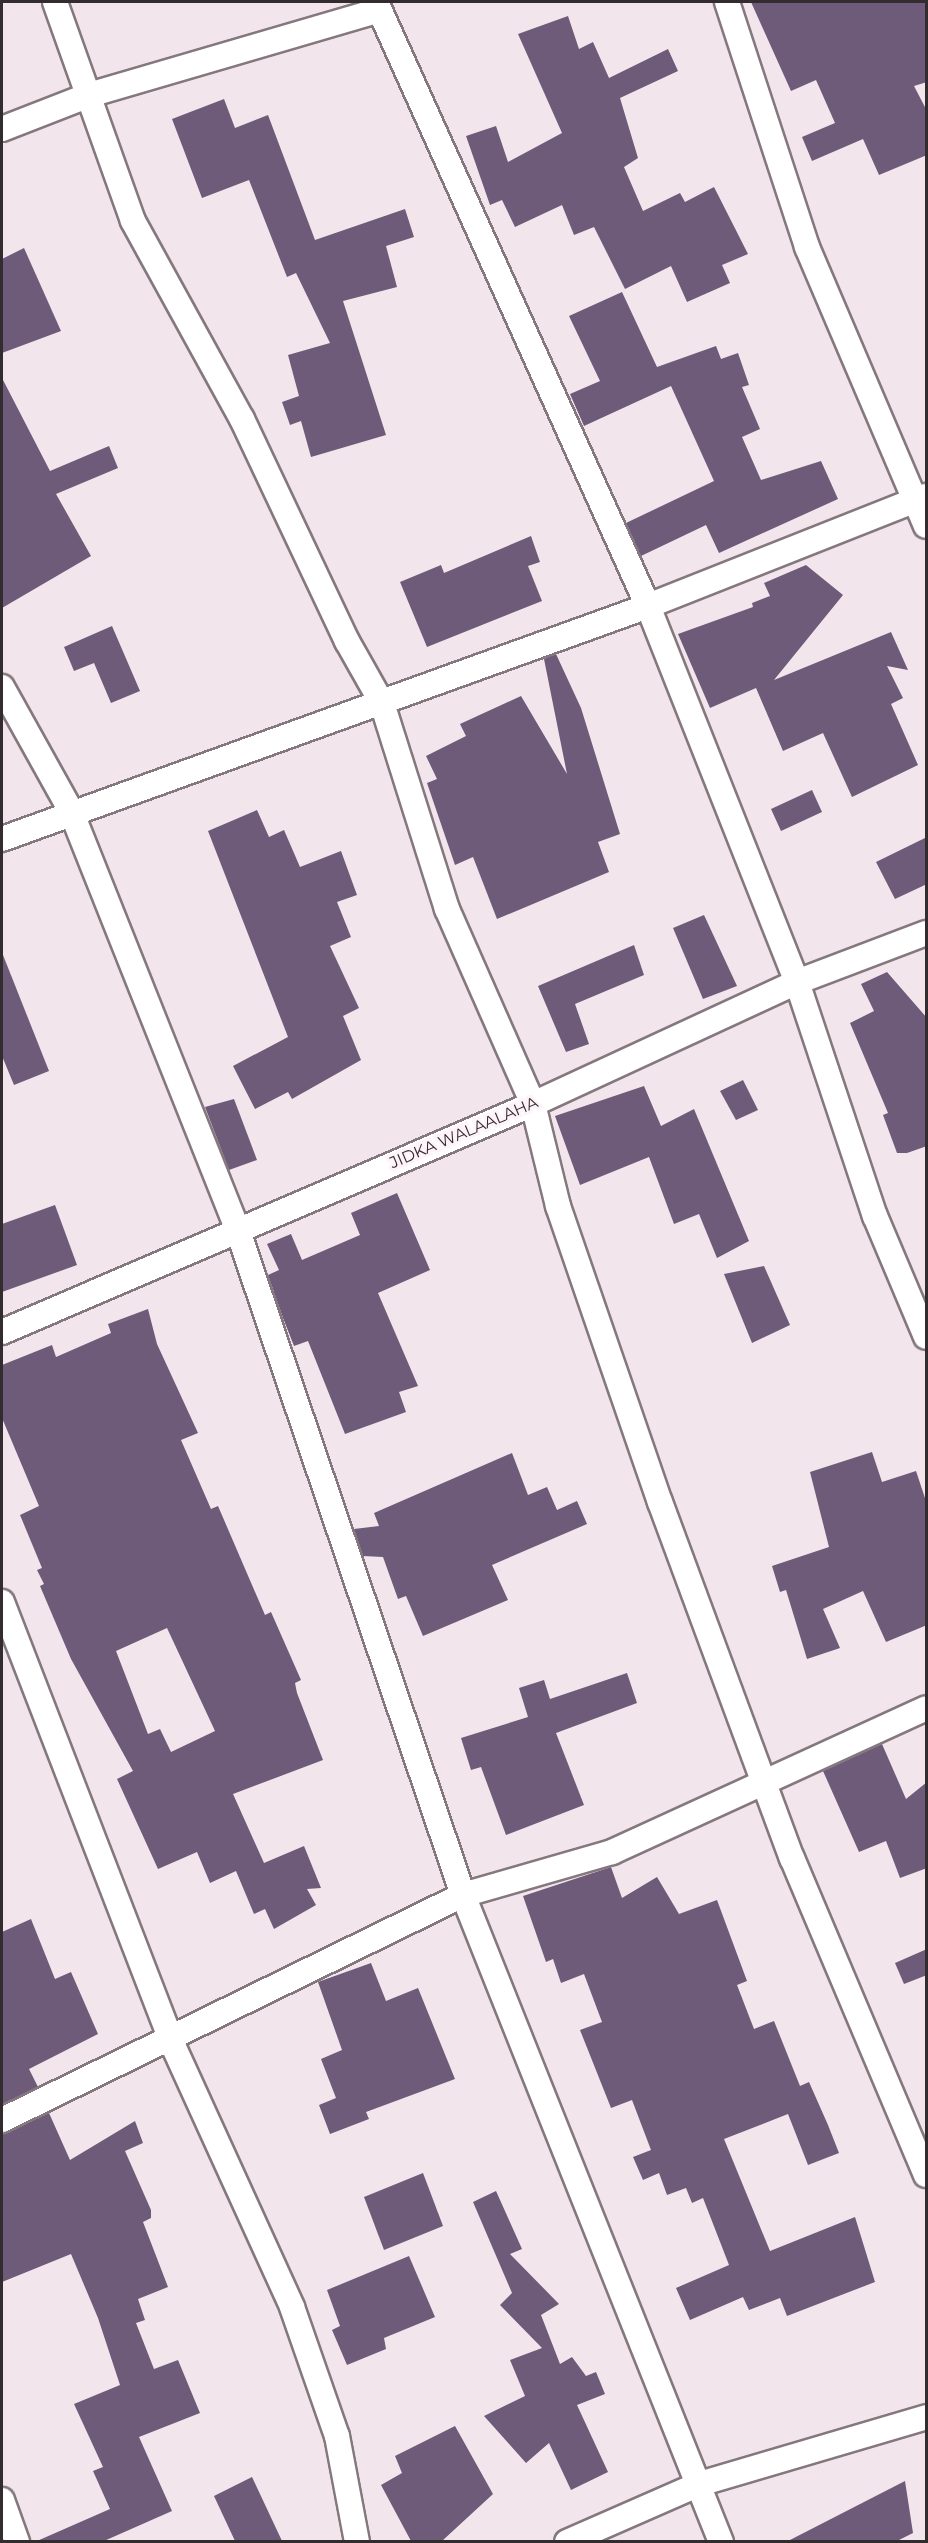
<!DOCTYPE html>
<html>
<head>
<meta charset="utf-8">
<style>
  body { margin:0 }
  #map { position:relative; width:928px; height:2543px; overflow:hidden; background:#f3e5ec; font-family:Montserrat,sans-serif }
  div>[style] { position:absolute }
  .building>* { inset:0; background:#6d5b79 }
  .roads { filter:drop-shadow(2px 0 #84787e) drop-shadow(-2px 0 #84787e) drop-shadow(0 2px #84787e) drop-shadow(0 -2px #84787e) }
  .minor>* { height:24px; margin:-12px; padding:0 12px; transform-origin:12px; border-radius:12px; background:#fff }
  span { translate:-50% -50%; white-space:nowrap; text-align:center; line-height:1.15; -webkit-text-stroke:6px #fef3f9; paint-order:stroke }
  .street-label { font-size:16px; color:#322c2f }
  .frame { position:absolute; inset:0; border:3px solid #322c2f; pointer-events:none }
</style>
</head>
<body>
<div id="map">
  <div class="building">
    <i style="clip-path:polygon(751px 2px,927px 2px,927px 82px,914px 86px,927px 111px,927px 155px,879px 175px,863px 139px,812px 161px,802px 137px,835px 123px,816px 80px,791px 91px)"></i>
    <i style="clip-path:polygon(568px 16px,579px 49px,593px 42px,609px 78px,668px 49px,678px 71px,620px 98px,638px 158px,624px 167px,643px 211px,680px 193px,685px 202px,714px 187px,748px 254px,722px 265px,730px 283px,687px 302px,671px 266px,625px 289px,594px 227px,574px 235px,562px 205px,515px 227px,502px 200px,490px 205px,466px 136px,496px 126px,508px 162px,562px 133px,518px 34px)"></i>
    <i style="clip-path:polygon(224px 99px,235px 128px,268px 115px,315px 240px,405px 209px,414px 237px,386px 246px,397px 287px,343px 301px,386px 435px,311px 457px,301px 421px,290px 425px,282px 402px,299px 396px,288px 355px,330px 343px,296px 273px,287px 277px,249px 180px,202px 198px,172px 119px)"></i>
    <i style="clip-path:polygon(24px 248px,61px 331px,2px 353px,2px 259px)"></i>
    <i style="clip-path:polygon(622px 292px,657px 367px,716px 346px,721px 359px,738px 353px,749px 385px,742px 387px,760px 429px,742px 437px,761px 480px,821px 461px,838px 499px,719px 553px,706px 525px,641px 556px,626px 523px,714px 481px,671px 386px,584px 426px,570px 394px,600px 381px,569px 316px)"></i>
    <i style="clip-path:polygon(2px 378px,50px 471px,109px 446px,118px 468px,56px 494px,91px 556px,2px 608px)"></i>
    <i style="clip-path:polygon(531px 536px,540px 562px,528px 566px,542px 601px,427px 647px,400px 582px,441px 565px,444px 573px)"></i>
    <i style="clip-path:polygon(806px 565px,843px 595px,774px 680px,891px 632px,908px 670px,887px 666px,903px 698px,891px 704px,918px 765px,852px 797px,823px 733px,783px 751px,756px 688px,710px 708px,678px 634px,753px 607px,752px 603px,770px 596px,764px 583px)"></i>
    <i style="clip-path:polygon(112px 626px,140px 691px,111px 703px,94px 663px,74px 671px,64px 647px)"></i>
    <i style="clip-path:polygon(556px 654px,581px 708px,620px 834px,598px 842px,609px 872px,497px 919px,473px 857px,455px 865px,427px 783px,437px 779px,426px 756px,466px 736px,460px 724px,521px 696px,567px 774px,544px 659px)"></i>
    <i style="clip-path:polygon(812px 790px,822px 812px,781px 831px,771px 809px)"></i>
    <i style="clip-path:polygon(257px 810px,269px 837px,284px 830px,300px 867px,341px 851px,357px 895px,337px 902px,351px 937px,330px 946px,359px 1008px,343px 1016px,361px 1060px,292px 1099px,288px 1092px,255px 1109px,233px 1066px,288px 1037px,208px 831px)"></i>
    <i style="clip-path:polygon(927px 837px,927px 884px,895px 899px,876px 862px)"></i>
    <i style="clip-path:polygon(704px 915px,737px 986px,703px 999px,673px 928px)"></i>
    <i style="clip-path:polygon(634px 945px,644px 975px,575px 1004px,589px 1044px,566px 1052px,538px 986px)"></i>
    <i style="clip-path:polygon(3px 955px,49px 1071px,14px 1085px,2px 1056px)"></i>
    <i style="clip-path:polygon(887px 972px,927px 1018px,927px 1146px,907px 1153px,897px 1153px,883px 1115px,888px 1113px,850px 1023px,874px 1011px,861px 984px)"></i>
    <i style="clip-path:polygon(743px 1080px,758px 1110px,736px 1120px,720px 1091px)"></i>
    <i style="clip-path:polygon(644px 1086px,661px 1126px,694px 1109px,749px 1241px,717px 1258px,699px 1214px,674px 1224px,649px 1157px,580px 1185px,555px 1116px)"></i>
    <i style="clip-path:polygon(234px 1099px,257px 1160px,229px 1170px,205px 1107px)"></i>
    <i style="clip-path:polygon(397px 1193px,430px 1270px,378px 1293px,418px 1386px,399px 1392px,406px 1412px,345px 1434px,308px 1341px,294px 1346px,283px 1318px,268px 1275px,279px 1270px,267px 1244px,291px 1234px,302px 1260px,360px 1235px,351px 1213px)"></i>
    <i style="clip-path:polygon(55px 1205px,77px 1265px,2px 1292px,2px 1224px)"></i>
    <i style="clip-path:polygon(764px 1266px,790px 1325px,752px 1343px,724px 1274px)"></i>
    <i style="clip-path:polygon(evenodd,148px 1309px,157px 1344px,198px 1433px,181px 1440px,211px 1509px,218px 1506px,265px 1615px,271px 1612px,301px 1680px,295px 1683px,297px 1693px,323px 1760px,233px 1794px,264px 1863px,304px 1846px,321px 1888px,307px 1889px,316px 1905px,274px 1929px,265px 1909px,254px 1914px,236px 1871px,210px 1883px,197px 1852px,158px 1869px,117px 1779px,133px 1771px,71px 1659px,40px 1586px,44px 1584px,37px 1570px,42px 1568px,20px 1515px,39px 1506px,2px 1418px,2px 1365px,52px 1345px,56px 1357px,111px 1333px,108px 1324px,148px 1309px,167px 1628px,215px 1731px,171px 1752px,160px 1729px,148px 1734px,116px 1651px,167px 1628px)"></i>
    <i style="clip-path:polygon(872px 1452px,882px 1482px,916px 1471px,927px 1504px,927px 1625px,886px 1642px,863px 1591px,823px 1609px,840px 1648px,807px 1659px,786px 1590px,780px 1592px,772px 1566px,829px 1547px,810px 1472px)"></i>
    <i style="clip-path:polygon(512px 1453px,528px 1495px,547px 1487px,557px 1510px,577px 1501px,587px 1524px,492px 1565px,508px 1600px,423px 1636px,406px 1596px,398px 1599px,383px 1557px,363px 1556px,354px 1529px,379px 1526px,374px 1513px)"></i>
    <i style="clip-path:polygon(627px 1673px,637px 1703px,556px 1733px,584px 1805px,506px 1835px,481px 1767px,471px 1770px,461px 1738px,528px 1717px,519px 1688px,544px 1680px,550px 1699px)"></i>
    <i style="clip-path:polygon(882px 1744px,906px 1799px,927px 1782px,927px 1868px,900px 1878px,886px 1841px,859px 1852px,823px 1771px)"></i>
    <i style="clip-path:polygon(611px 1867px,622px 1898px,657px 1877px,679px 1914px,717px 1900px,747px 1981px,737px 1985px,754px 2029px,774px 2021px,800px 2086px,809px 2082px,828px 2125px,839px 2153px,808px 2165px,788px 2114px,724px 2139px,770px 2251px,855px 2217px,875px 2282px,787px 2316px,780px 2298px,749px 2310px,743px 2297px,690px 2320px,676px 2288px,729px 2265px,703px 2198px,692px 2203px,686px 2188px,667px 2195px,659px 2173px,643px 2180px,633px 2157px,651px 2150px,632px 2100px,611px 2108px,580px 2030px,602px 2022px,584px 1974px,561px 1983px,553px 1959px,546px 1962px,523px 1896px)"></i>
    <i style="clip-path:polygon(31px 1919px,55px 1979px,71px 1972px,98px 2034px,29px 2069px,38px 2087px,2px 2104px,2px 1932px)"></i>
    <i style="clip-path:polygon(927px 1949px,927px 1975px,904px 1984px,895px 1963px)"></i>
    <i style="clip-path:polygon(371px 1963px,386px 2001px,418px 1988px,455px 2079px,366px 2112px,369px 2119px,330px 2134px,319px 2105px,336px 2098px,321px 2059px,342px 2050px,318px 1982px)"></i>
    <i style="clip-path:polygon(49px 2113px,70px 2160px,135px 2121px,143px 2143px,125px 2151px,151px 2210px,151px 2218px,143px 2222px,168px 2287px,138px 2299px,145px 2320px,136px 2323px,154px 2369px,178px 2360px,200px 2413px,139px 2437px,172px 2511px,104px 2541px,37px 2541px,110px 2509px,93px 2471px,103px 2467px,74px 2404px,120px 2385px,98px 2318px,71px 2254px,2px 2282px,2px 2134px)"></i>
    <i style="clip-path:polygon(423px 2173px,443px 2226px,384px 2250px,364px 2197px)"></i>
    <i style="clip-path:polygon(496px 2191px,522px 2249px,510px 2254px,559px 2304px,541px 2315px,560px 2364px,572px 2357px,586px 2376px,596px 2372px,605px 2394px,577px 2405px,608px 2472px,571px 2490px,549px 2443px,526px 2463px,484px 2416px,525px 2396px,510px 2360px,542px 2348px,500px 2305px,512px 2293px,473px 2202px)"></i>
    <i style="clip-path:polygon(409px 2256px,435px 2317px,384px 2338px,386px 2349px,347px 2365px,332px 2330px,340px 2326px,327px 2290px)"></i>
    <i style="clip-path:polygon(455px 2426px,493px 2494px,442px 2541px,411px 2541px,381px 2485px,402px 2473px,395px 2456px)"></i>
    <i style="clip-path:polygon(252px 2477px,282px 2541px,235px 2541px,214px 2496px)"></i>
    <i style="clip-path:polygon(905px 2481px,913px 2533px,897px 2541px,788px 2541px)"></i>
  </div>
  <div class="roads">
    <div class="minor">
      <i style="left:55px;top:2px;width:232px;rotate:70.4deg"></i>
      <i style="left:133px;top:221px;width:226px;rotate:61.2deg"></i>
      <i style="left:242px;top:419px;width:246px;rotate:64.7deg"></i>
      <i style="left:347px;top:641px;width:71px;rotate:60.6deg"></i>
      <i style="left:382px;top:703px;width:216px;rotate:72.5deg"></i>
      <i style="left:447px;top:909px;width:213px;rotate:66.2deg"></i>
      <i style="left:533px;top:1104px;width:105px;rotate:76.2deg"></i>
      <i style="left:558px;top:1206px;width:313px;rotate:71deg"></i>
      <i style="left:660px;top:1502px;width:380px;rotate:69.7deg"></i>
      <i style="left:792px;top:1858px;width:344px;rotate:67.1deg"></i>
      <i style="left:376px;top:2px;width:662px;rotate:65.76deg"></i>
      <i style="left:648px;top:606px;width:404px;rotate:68.4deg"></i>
      <i style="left:797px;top:982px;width:247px;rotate:71.6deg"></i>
      <i style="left:875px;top:1216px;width:131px;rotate:67.1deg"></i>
      <i style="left:727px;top:2px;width:258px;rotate:71.9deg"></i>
      <i style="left:807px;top:247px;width:303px;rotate:66.9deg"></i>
      <i style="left:2px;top:129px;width:93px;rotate:-21.3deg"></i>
      <i style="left:89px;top:95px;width:302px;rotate:-16.3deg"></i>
      <i style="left:2px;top:687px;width:142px;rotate:60.9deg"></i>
      <i style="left:71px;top:811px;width:452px;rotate:68.3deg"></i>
      <i style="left:238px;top:1231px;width:701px;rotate:71.28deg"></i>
      <i style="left:463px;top:1895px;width:697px;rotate:68.26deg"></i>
      <i style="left:2px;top:839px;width:687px;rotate:-19.83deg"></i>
      <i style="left:648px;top:606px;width:299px;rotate:-21.6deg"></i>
      <i style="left:2px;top:1332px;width:578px;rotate:-23.24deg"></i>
      <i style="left:533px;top:1104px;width:291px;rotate:-24.8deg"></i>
      <i style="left:797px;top:982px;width:138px;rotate:-20.8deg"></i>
      <i style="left:2px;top:1602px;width:470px;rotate:68.9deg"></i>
      <i style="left:171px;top:2041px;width:292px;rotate:65.5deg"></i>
      <i style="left:292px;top:2307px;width:137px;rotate:70.8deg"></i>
      <i style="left:337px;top:2436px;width:108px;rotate:79.3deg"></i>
      <i style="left:2px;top:2120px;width:513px;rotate:-26.02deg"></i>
      <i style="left:463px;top:1895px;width:155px;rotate:-16.1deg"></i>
      <i style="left:612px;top:1852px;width:345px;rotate:-24.6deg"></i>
      <i style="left:2px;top:2500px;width:45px;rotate:70.3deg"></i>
      <i style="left:567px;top:2542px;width:144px;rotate:-23.7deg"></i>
      <i style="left:699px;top:2484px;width:237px;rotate:-16.4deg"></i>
    </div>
  </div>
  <div class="street-label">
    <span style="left:464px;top:1133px;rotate:-23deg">JIDKA WALAALAHA</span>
  </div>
  <div class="frame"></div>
</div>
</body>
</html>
